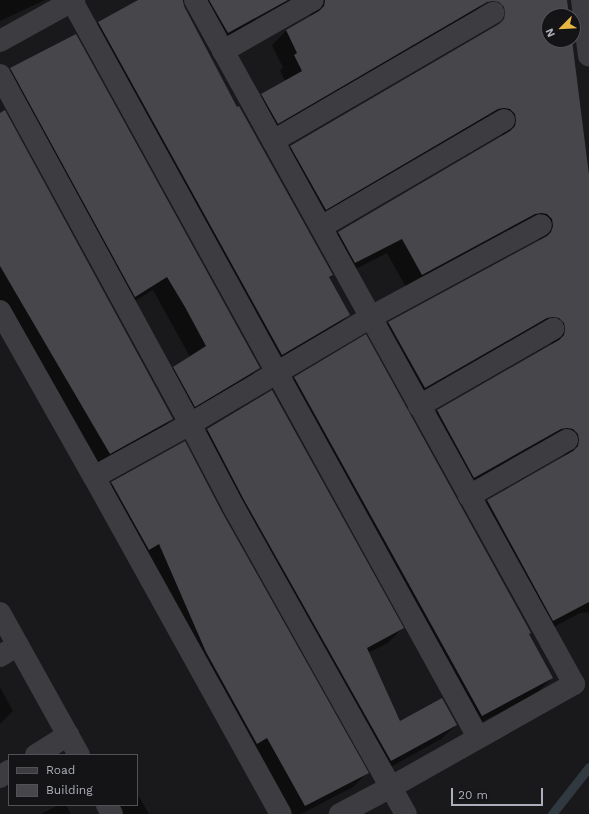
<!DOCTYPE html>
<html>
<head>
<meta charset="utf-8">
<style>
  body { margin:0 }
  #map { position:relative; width:589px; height:814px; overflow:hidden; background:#19191b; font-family:"Work Sans",sans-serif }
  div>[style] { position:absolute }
  .shadow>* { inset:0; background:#0007 }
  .stream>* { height:9px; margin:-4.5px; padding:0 4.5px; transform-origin:4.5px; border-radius:4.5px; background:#313940 }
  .building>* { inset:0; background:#46464b }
  .minor>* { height:22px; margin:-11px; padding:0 11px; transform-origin:11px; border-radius:11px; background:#3c3c41 }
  span { translate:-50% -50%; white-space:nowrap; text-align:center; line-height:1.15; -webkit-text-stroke:3px #141416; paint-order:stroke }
  .legend { position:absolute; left:8px; top:754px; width:130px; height:52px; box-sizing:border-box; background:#141416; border:1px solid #515257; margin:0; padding:5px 7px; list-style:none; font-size:12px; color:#acafb9 }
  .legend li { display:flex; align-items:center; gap:8px; height:20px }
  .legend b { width:20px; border:1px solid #515257 }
  .north { position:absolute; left:541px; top:8px; width:40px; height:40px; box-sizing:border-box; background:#141416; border:1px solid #515257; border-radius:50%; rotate:246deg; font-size:11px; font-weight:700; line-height:16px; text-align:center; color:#acafb9 }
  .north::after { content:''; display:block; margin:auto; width:14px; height:18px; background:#e8b643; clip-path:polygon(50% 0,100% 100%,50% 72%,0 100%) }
  .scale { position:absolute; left:451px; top:788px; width:92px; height:18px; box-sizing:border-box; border:2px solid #acafb9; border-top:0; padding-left:5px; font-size:12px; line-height:14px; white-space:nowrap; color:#acafb9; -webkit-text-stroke:3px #141416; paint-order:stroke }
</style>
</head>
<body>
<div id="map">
  <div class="shadow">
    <i style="clip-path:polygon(0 0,45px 0,0 21px)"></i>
    <i style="clip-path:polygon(138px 0,483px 0,484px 3px,469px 17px,263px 138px,247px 109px,262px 94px,285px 81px,280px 70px,283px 68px,272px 45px,286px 31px,311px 17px,309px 8px,213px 47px,187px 4px,182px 2px,237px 108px,332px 275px,328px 279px,348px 315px,334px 330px,267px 369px,84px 37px,98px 23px)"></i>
    <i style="clip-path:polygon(evenodd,511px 0,566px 0,568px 16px,549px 16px,549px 40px,571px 40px,589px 179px,589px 612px,580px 613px,539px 635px,473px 516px,487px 501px,565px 457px,564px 449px,460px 492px,423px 426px,437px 411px,551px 346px,550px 338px,410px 402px,374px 337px,388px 323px,539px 241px,537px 233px,407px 289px,387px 253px,340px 277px,324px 247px,338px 233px,502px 137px,501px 129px,311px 224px,276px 161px,291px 146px,521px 84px,511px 0,514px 114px,517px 117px,517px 125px,514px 114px)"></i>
    <i style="clip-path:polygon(11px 69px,259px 368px,244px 382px,180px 420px,159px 382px,174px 367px,190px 357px,153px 290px,120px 310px,0 80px)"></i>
    <i style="clip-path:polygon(0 114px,172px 419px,157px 433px,95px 468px,0 306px)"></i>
    <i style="clip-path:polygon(366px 336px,552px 678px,537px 693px,467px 730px,280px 393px,294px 378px)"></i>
    <i style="clip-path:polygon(272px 391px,402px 628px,388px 643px,368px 653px,399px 723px,456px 725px,441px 739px,376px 775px,193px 444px,207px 430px)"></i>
    <i style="clip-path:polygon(112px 483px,367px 773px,353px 787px,301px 814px,287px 814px,97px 497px)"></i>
    <i style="clip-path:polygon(0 687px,13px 711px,0 724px)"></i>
    <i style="clip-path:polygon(138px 795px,149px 814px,112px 814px,121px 805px,137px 805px)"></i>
    <i style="clip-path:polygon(59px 805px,66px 805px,71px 814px,41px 814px)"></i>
  </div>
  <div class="stream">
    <i style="left:552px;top:814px;width:60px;rotate:-51.8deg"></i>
  </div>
  <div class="building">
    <i style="clip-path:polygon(138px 0,183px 0,184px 6px,237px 107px,239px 106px,333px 275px,329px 277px,350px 315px,282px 355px,98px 22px)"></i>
    <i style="clip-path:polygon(209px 0,288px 0,228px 33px)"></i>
    <i style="clip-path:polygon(325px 0,567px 0,569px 16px,549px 16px,549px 40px,572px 40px,589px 175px,589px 602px,553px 621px,487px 500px,573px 451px,578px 446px,579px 440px,578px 434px,573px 429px,567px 428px,561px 429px,474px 478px,437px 410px,559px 340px,564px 335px,565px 329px,564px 323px,559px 318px,553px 317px,547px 318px,425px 388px,388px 322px,547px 236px,551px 232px,553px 226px,552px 219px,547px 214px,542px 213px,535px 214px,422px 275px,402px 239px,355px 263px,338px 232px,510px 131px,515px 126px,516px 120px,515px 114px,510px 109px,504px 108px,498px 109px,326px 210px,290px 146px,499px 24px,504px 19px,505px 13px,504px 7px,499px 2px,493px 1px,487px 2px,278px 124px,261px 94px,302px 71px,294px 55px,297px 53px,286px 30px,319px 11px,324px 6px)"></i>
    <i style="clip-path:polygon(76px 34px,260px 368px,195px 407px,173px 367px,206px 346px,185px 307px,167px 277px,135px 297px,10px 68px)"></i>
    <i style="clip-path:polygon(5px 110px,173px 419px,110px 454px,0 266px,0 113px)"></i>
    <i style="clip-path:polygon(366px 334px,531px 633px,529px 634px,553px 678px,482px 716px,294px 377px)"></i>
    <i style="clip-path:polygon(272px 390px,404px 628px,367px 648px,400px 721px,442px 698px,457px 725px,391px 761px,244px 500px,207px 429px)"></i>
    <i style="clip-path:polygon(185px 441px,222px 512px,369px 773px,305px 806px,267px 738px,257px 744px,206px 652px,159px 544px,149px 550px,111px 482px)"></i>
  </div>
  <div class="minor">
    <i style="left:195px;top:0;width:782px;rotate:61.01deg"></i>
    <i style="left:574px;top:684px;width:210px;rotate:150.6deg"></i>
    <i style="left:391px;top:787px;width:58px;rotate:152.1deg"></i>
    <i style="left:582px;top:0;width:56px;rotate:82.9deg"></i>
    <i style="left:72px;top:1px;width:841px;rotate:61.12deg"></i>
    <i style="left:0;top:41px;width:85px;rotate:-29deg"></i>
    <i style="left:223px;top:51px;width:103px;rotate:-29.5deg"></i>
    <i style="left:0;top:75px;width:397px;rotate:61.4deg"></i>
    <i style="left:190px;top:424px;width:93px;rotate:62.3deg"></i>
    <i style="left:233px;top:506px;width:353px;rotate:60.7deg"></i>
    <i style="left:273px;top:141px;width:255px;rotate:-30.2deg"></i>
    <i style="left:321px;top:227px;width:212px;rotate:-30.3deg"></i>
    <i style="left:0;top:311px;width:191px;rotate:60.5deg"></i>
    <i style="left:94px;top:477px;width:385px;rotate:61deg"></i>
    <i style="left:419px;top:406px;width:155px;rotate:-29.9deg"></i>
    <i style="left:94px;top:477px;width:110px;rotate:-28.9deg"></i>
    <i style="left:190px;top:424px;width:210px;rotate:-30.6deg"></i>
    <i style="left:371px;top:317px;width:193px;rotate:-28.4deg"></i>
    <i style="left:469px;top:496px;width:113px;rotate:-29.7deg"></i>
    <i style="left:0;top:613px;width:162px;rotate:60.9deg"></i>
    <i style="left:0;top:656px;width:21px;rotate:-31deg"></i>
    <i style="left:36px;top:755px;width:38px;rotate:-32deg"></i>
    <i style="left:0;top:777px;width:11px;rotate:-34deg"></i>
    <i style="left:107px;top:805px;width:10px;rotate:61deg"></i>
  </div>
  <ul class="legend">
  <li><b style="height:5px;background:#3c3c41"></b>Road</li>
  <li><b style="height:11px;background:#46464b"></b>Building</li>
  </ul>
  <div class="north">N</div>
  <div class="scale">20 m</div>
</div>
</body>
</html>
